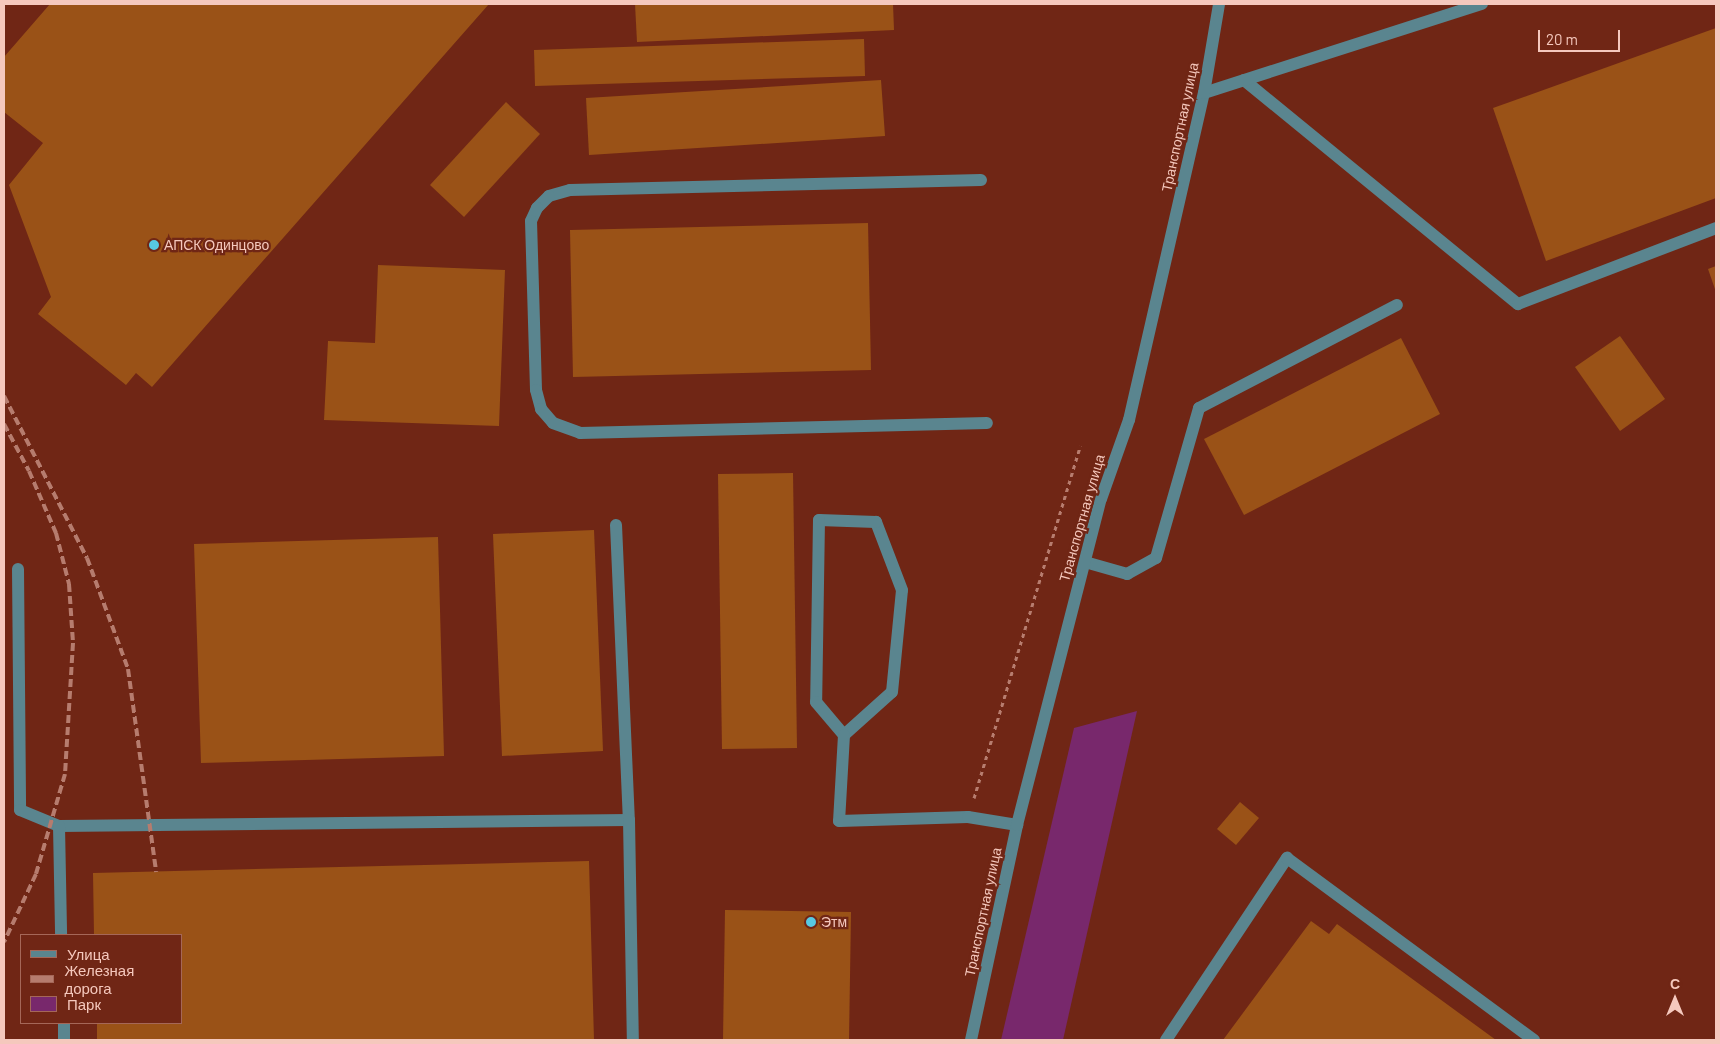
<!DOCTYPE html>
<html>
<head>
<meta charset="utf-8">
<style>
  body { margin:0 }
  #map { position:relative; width:1720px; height:1044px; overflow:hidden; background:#702615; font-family:Barlow,sans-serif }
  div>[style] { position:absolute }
  .green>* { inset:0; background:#78286c }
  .building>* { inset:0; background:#9a5217 }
  .path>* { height:3px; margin-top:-1.5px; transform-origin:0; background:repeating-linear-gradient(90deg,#b77d6f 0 4px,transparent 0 8px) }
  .minor>* { height:12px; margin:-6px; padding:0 6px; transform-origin:6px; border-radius:6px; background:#5a858f }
  .rail>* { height:4px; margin-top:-2px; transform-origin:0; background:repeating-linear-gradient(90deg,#b67c6e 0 8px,transparent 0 12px) }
  .dots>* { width:14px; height:14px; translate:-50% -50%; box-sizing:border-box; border:2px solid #702615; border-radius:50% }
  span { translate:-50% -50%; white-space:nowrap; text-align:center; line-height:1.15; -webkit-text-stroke:4.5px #702615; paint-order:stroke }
  .street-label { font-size:14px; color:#f5c8bd }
  .poi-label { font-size:14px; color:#f5c8bd }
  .left { translate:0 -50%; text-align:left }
  .frame { position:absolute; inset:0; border:5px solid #f5c8bd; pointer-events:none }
  .legend { position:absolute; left:20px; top:934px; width:162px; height:90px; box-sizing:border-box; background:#702615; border:1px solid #a56758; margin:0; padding:6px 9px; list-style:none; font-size:15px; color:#f5c8bd }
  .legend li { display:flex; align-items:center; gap:10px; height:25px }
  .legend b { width:25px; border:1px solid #a56758 }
  .north { position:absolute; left:1650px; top:974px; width:50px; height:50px; -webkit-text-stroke:4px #702615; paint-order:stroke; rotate:0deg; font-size:14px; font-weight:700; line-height:20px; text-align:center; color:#f5c8bd }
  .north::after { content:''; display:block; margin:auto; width:18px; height:22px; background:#f5c8bd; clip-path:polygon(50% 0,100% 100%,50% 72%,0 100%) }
  .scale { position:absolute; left:1538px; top:30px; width:82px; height:22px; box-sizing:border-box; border:2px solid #f5c8bd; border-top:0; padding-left:6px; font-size:15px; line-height:18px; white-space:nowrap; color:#f5c8bd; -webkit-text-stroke:4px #702615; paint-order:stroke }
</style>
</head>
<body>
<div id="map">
  <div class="green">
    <i style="clip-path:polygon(1137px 711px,1063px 1040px,1001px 1040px,1074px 728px)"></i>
  </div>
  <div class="building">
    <i style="clip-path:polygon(50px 4px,489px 4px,152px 387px,136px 373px,126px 385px,38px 314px,51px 297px,9px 185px,43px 143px,4px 112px,4px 57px)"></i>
    <i style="clip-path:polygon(635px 4px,893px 4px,894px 30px,637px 42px)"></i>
    <i style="clip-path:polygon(1716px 28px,1716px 198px,1546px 261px,1493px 108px)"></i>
    <i style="clip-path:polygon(864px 39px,865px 76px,535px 86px,534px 50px)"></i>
    <i style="clip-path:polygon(881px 80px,885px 136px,589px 155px,586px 98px)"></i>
    <i style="clip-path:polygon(506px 102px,540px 134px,464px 217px,430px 185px)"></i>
    <i style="clip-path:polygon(868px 223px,871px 370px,573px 377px,570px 230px)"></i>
    <i style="clip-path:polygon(378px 265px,505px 270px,499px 426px,324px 420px,328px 341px,375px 343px)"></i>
    <i style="clip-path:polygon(1716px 266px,1716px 292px,1708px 269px)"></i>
    <i style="clip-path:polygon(1620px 336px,1665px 399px,1620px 431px,1575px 367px)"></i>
    <i style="clip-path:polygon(1401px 338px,1440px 414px,1244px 515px,1204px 439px)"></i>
    <i style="clip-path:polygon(793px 473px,797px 748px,722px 749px,718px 474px)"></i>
    <i style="clip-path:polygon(594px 530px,603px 751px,502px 756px,493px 534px)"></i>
    <i style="clip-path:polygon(438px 537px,444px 756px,201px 763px,194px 544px)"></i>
    <i style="clip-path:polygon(1240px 802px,1259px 818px,1236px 845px,1217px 829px)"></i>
    <i style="clip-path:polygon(589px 861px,594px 1040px,97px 1040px,97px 1023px,181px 1023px,181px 935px,94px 935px,93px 873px)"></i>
    <i style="clip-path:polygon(725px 910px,851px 912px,849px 1040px,723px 1040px)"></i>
    <i style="clip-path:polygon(1311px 921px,1329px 934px,1337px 924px,1496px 1040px,1223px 1040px)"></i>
  </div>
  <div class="path">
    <i style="left:974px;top:798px;width:368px;rotate:-73.2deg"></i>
  </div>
  <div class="minor">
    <i style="left:1244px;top:80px;width:354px;rotate:39.3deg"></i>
    <i style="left:1518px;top:304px;width:212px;rotate:-21deg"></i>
    <i style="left:1204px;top:93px;width:292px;rotate:-17.8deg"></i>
    <i style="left:981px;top:180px;width:411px;rotate:178.6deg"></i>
    <i style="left:570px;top:190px;width:22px;rotate:164deg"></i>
    <i style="left:549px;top:196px;width:17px;rotate:135deg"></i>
    <i style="left:537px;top:208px;width:14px;rotate:115deg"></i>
    <i style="left:531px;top:221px;width:169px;rotate:88.3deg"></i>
    <i style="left:536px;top:390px;width:20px;rotate:75deg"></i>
    <i style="left:541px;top:409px;width:18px;rotate:49deg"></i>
    <i style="left:553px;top:423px;width:29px;rotate:20deg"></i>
    <i style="left:580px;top:433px;width:407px;rotate:-1.4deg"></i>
    <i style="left:616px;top:525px;width:295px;rotate:87.5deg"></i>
    <i style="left:1085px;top:562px;width:44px;rotate:15.9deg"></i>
    <i style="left:1127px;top:574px;width:33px;rotate:-29deg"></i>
    <i style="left:1156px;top:558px;width:156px;rotate:-74deg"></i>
    <i style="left:1199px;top:408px;width:223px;rotate:-27.5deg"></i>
    <i style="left:18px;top:569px;width:241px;rotate:89.5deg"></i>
    <i style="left:20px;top:810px;width:42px;rotate:22.3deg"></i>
    <i style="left:59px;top:826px;width:570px;rotate:-0.6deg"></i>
    <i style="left:629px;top:820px;width:220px;rotate:89deg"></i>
    <i style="left:844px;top:735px;width:64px;rotate:-41.9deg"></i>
    <i style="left:892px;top:692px;width:102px;rotate:-84.4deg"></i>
    <i style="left:902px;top:590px;width:73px;rotate:-110.9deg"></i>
    <i style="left:876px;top:522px;width:57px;rotate:-178deg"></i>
    <i style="left:819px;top:520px;width:182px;rotate:90.9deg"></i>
    <i style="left:816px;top:702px;width:43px;rotate:49.7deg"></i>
    <i style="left:844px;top:735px;width:86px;rotate:93.3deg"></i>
    <i style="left:839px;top:821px;width:129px;rotate:-1.8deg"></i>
    <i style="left:968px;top:817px;width:50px;rotate:9.3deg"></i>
    <i style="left:59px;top:826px;width:109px;rotate:88.9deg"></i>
    <i style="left:64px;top:1023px;width:17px;rotate:90deg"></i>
    <i style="left:971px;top:1040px;width:220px;rotate:-77.9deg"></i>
    <i style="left:1017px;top:825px;width:337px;rotate:-75.6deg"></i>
    <i style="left:1101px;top:499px;width:84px;rotate:-70.5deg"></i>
    <i style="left:1129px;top:420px;width:335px;rotate:-77.1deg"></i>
    <i style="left:1204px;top:93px;width:90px;rotate:-80.4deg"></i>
    <i style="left:1166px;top:1040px;width:219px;rotate:-56.4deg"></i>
    <i style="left:1287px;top:858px;width:307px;rotate:36.4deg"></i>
  </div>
  <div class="rail">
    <i style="left:4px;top:396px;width:182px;rotate:62.9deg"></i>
    <i style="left:87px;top:558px;width:118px;rotate:69.7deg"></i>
    <i style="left:128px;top:669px;width:205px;rotate:82.1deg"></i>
    <i style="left:4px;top:424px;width:53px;rotate:62deg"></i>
    <i style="left:29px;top:471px;width:68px;rotate:66.5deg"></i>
    <i style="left:56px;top:533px;width:53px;rotate:75.7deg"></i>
    <i style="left:69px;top:584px;width:59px;rotate:86.1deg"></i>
    <i style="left:73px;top:643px;width:131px;rotate:93.5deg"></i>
    <i style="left:65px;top:774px;width:104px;rotate:106.2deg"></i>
    <i style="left:36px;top:874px;width:75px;rotate:115.2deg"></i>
  </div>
  <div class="dots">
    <i style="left:154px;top:245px;background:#57c9e2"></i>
    <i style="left:811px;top:922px;background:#57c9e2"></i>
  </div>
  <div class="street-label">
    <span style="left:1180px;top:127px;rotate:-78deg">Транспортная улица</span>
    <span style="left:1082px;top:518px;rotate:-74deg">Транспортная улица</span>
    <span style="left:983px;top:912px;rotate:-78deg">Транспортная улица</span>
  </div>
  <div class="poi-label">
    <span class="left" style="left:164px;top:245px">АПСК Одинцово</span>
    <span class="left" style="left:821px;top:922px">Этм</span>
  </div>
  <div class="frame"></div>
  <ul class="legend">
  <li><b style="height:6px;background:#5a858f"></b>Улица</li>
  <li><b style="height:6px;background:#b67c6e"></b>Железная дорога</li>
  <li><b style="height:14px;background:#78286c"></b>Парк</li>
  </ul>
  <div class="north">С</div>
  <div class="scale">20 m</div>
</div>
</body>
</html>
